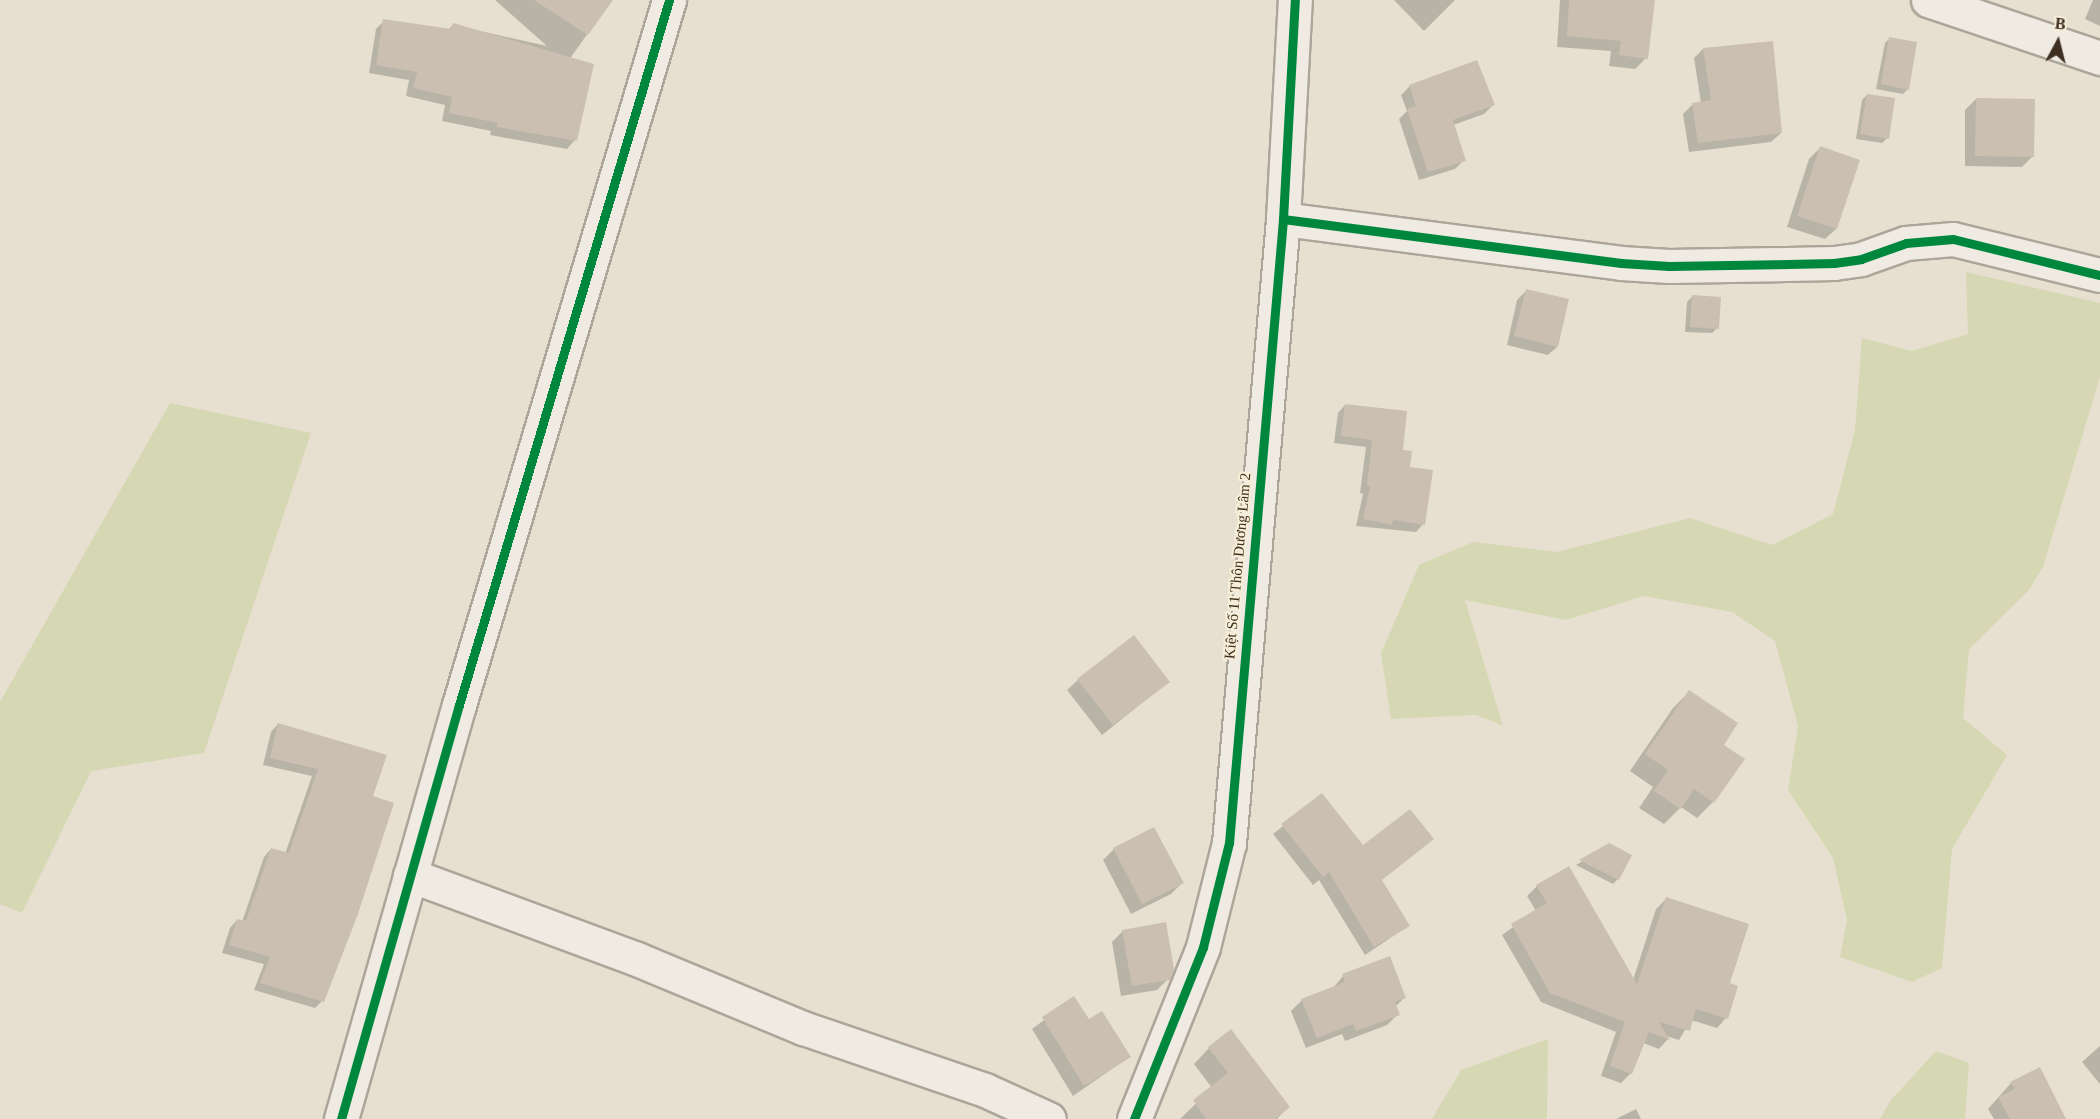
<!DOCTYPE html>
<html>
<head>
<meta charset="utf-8">
<style>
  body { margin:0 }
  #map { position:relative; width:2100px; height:1119px; overflow:hidden; background:#e7e0d1; font-family:Georgia,serif }
  div>[style] { position:absolute }
  .green>* { inset:0; background:#d6d7b3 }
  .shadow>* { inset:0; background:#0003 }
  .building>* { inset:0; background:#cbbfb2 }
  .roads { filter:drop-shadow(2px 0 #ada599) drop-shadow(-2px 0 #ada599) drop-shadow(0 2px #ada599) drop-shadow(0 -2px #ada599) }
  .street>* { height:33px; margin:-16.5px; padding:0 16.5px; transform-origin:16.5px; border-radius:16.5px; background:#efebe3 }
  .secondary>* { height:33px; margin:-16.5px; padding:0 16.5px; transform-origin:16.5px; border-radius:16.5px; background:#efebe3 }
  .cycleway>* { height:9px; margin:-4.5px; padding:0 4.5px; transform-origin:4.5px; border-radius:4.5px; background:#00873e }
  span { translate:-50% -50%; white-space:nowrap; text-align:center; line-height:1.15; -webkit-text-stroke:4.5px #f7eed8; paint-order:stroke }
  .street-label { font-size:15px; color:#3d2e20 }
  .north { position:absolute; left:2028px; top:12px; width:60px; height:60px; -webkit-text-stroke:4px #f7eed8; paint-order:stroke; rotate:7deg; font-size:16px; font-weight:700; line-height:24px; text-align:center; color:#3d2e20 }
  .north::after { content:''; display:block; margin:auto; width:21px; height:27px; background:#3d2e20; clip-path:polygon(50% 0,100% 100%,50% 72%,0 100%) }
</style>
</head>
<body>
<div id="map">
  <div class="green">
    <i style="clip-path:polygon(1966px 272px,2100px 303px,2100px 377px,2043px 567px,2028px 591px,1969px 649px,1963px 718px,2007px 755px,1952px 849px,1942px 968px,1912px 982px,1840px 957px,1847px 920px,1833px 858px,1788px 790px,1798px 726px,1775px 641px,1732px 612px,1644px 596px,1566px 620px,1465px 600px,1503px 726px,1476px 715px,1391px 719px,1381px 653px,1419px 565px,1473px 542px,1557px 552px,1690px 518px,1772px 545px,1833px 514px,1855px 430px,1862px 338px,1912px 351px,1968px 334px)"></i>
    <i style="clip-path:polygon(170px 403px,311px 433px,204px 753px,91px 771px,22px 913px,0 904px,0 702px)"></i>
    <i style="clip-path:polygon(1548px 1039px,1547px 1119px,1432px 1119px,1461px 1070px)"></i>
    <i style="clip-path:polygon(1936px 1051px,1969px 1063px,1965px 1119px,1880px 1119px,1891px 1100px)"></i>
  </div>
  <div class="shadow">
    <i style="clip-path:polygon(495px 0,593px 0,605px 9px,569px 60px,575px 140px,567px 149px,490px 135px,491px 131px,442px 121px,445px 105px,406px 96px,409px 80px,369px 73px,376px 29px,384px 21px,448px 30px,453px 25px,547px 46px)"></i>
    <i style="clip-path:polygon(1394px 0,1455px 0,1424px 31px)"></i>
    <i style="clip-path:polygon(1560px 0,1653px 0,1646px 58px,1635px 69px,1609px 66px,1611px 51px,1557px 47px)"></i>
    <i style="clip-path:polygon(2093px 0,2100px 0,2100px 26px,2085px 19px)"></i>
    <i style="clip-path:polygon(1890px 38px,1908px 89px,1903px 94px,1876px 89px,1885px 43px)"></i>
    <i style="clip-path:polygon(1703px 49px,1781px 133px,1771px 142px,1689px 152px,1683px 114px,1693px 104px,1701px 103px,1694px 58px)"></i>
    <i style="clip-path:polygon(1410px 86px,1493px 105px,1484px 114px,1453px 125px,1464px 160px,1455px 169px,1419px 180px,1399px 119px,1407px 111px,1401px 95px)"></i>
    <i style="clip-path:polygon(1867px 95px,1887px 138px,1882px 143px,1856px 139px,1862px 100px)"></i>
    <i style="clip-path:polygon(1976px 99px,2033px 156px,2022px 167px,1965px 166px,1965px 110px)"></i>
    <i style="clip-path:polygon(1820px 148px,1836px 229px,1825px 239px,1787px 227px,1809px 159px)"></i>
    <i style="clip-path:polygon(1526px 291px,1557px 347px,1548px 355px,1507px 345px,1517px 300px)"></i>
    <i style="clip-path:polygon(1692px 297px,1717px 328px,1712px 333px,1685px 332px,1687px 302px)"></i>
    <i style="clip-path:polygon(1345px 405px,1401px 451px,1423px 524px,1416px 532px,1356px 526px,1363px 494px,1360px 493px,1366px 447px,1334px 443px,1338px 413px)"></i>
    <i style="clip-path:polygon(1078px 680px,1168px 682px,1102px 735px,1067px 690px)"></i>
    <i style="clip-path:polygon(1689px 692px,1713px 802px,1697px 818px,1681px 807px,1664px 824px,1639px 808px,1653px 787px,1630px 771px,1673px 708px)"></i>
    <i style="clip-path:polygon(278px 724px,372px 797px,322px 1001px,315px 1008px,254px 990px,264px 964px,222px 953px,230px 928px,237px 920px,242px 922px,264px 857px,271px 849px,285px 854px,312px 776px,263px 765px,271px 732px)"></i>
    <i style="clip-path:polygon(1322px 795px,1363px 848px,1432px 839px,1380px 881px,1408px 926px,1365px 955px,1319px 880px,1313px 885px,1273px 834px)"></i>
    <i style="clip-path:polygon(1609px 845px,1618px 879px,1613px 884px,1576px 865px)"></i>
    <i style="clip-path:polygon(1114px 849px,1182px 883px,1171px 894px,1131px 914px,1103px 860px)"></i>
    <i style="clip-path:polygon(1537px 886px,1633px 980px,1656px 909px,1666px 899px,1728px 984px,1726px 1018px,1717px 1028px,1691px 1020px,1679px 1040px,1666px 1036px,1668px 1039px,1659px 1049px,1643px 1043px,1631px 1073px,1621px 1083px,1601px 1076px,1616px 1032px,1541px 1002px,1502px 935px,1536px 911px,1527px 896px)"></i>
    <i style="clip-path:polygon(1123px 931px,1168px 979px,1157px 990px,1121px 996px,1112px 942px)"></i>
    <i style="clip-path:polygon(1343px 976px,1404px 998px,1395px 1007px,1398px 1014px,1387px 1025px,1345px 1041px,1342px 1034px,1306px 1048px,1291px 1011px,1302px 1000px,1333px 988px)"></i>
    <i style="clip-path:polygon(1074px 998px,1089px 1021px,1129px 1057px,1073px 1096px,1032px 1029px)"></i>
    <i style="clip-path:polygon(2100px 1046px,2100px 1084px,2082px 1062px)"></i>
    <i style="clip-path:polygon(1209px 1048px,1288px 1107px,1277px 1119px,1180px 1119px,1212px 1088px,1194px 1064px)"></i>
    <i style="clip-path:polygon(2011px 1083px,2064px 1119px,1994px 1119px,1988px 1109px)"></i>
    <i style="clip-path:polygon(1636px 1109px,1641px 1119px,1616px 1119px)"></i>
  </div>
  <div class="building">
    <i style="clip-path:polygon(534px 0,613px 0,588px 35px)"></i>
    <i style="clip-path:polygon(1569px 0,1655px 0,1648px 59px,1619px 55px,1621px 41px,1567px 36px)"></i>
    <i style="clip-path:polygon(383px 19px,451px 29px,453px 23px,594px 64px,577px 141px,497px 127px,498px 123px,449px 113px,452px 97px,413px 88px,417px 72px,376px 65px)"></i>
    <i style="clip-path:polygon(1889px 37px,1917px 42px,1909px 90px,1881px 84px)"></i>
    <i style="clip-path:polygon(1773px 41px,1782px 133px,1698px 143px,1692px 103px,1711px 100px,1703px 48px)"></i>
    <i style="clip-path:polygon(1477px 60px,1495px 105px,1453px 120px,1466px 161px,1428px 172px,1407px 109px,1416px 106px,1409px 85px)"></i>
    <i style="clip-path:polygon(1867px 94px,1895px 98px,1889px 139px,1860px 134px)"></i>
    <i style="clip-path:polygon(1976px 98px,2035px 99px,2034px 157px,1975px 156px)"></i>
    <i style="clip-path:polygon(1820px 146px,1860px 160px,1837px 229px,1797px 216px)"></i>
    <i style="clip-path:polygon(1526px 289px,1569px 299px,1558px 347px,1514px 336px)"></i>
    <i style="clip-path:polygon(1692px 295px,1721px 297px,1719px 329px,1690px 327px)"></i>
    <i style="clip-path:polygon(1345px 404px,1407px 411px,1403px 450px,1412px 451px,1410px 467px,1433px 470px,1425px 525px,1393px 520px,1392px 525px,1363px 519px,1370px 486px,1367px 486px,1372px 440px,1341px 436px)"></i>
    <i style="clip-path:polygon(1134px 635px,1170px 682px,1113px 725px,1077px 679px)"></i>
    <i style="clip-path:polygon(1689px 690px,1738px 723px,1724px 745px,1745px 759px,1714px 803px,1694px 789px,1681px 809px,1654px 791px,1668px 770px,1645px 754px)"></i>
    <i style="clip-path:polygon(278px 723px,387px 755px,373px 796px,394px 803px,358px 914px,324px 1002px,260px 983px,270px 957px,229px 945px,237px 919px,246px 921px,271px 848px,289px 853px,318px 769px,270px 758px)"></i>
    <i style="clip-path:polygon(1322px 793px,1363px 845px,1410px 809px,1434px 839px,1382px 880px,1410px 926px,1374px 947px,1329px 872px,1323px 877px,1281px 824px)"></i>
    <i style="clip-path:polygon(1154px 827px,1184px 883px,1142px 904px,1113px 848px)"></i>
    <i style="clip-path:polygon(1609px 843px,1632px 855px,1619px 880px,1579px 860px)"></i>
    <i style="clip-path:polygon(1569px 866px,1637px 984px,1666px 897px,1749px 924px,1730px 983px,1738px 986px,1728px 1019px,1696px 1009px,1690px 1031px,1659px 1022px,1670px 1040px,1649px 1032px,1632px 1074px,1610px 1066px,1625px 1022px,1550px 993px,1511px 924px,1547px 903px,1536px 885px)"></i>
    <i style="clip-path:polygon(1166px 922px,1174px 969px,1170px 980px,1132px 986px,1122px 930px)"></i>
    <i style="clip-path:polygon(1390px 956px,1406px 998px,1395px 1002px,1400px 1015px,1356px 1031px,1353px 1024px,1317px 1038px,1301px 999px,1345px 982px,1342px 974px)"></i>
    <i style="clip-path:polygon(1074px 996px,1089px 1019px,1102px 1011px,1131px 1057px,1084px 1086px,1042px 1017px)"></i>
    <i style="clip-path:polygon(1231px 1029px,1290px 1107px,1275px 1119px,1206px 1119px,1193px 1100px,1228px 1073px,1208px 1047px)"></i>
    <i style="clip-path:polygon(2040px 1067px,2066px 1119px,2010px 1119px,1998px 1097px,2015px 1089px,2010px 1082px)"></i>
  </div>
  <div class="roads">
    <div class="street">
      <i style="left:1283px;top:219px;width:341px;rotate:7.4deg"></i>
      <i style="left:1621px;top:263px;width:48px;rotate:3.6deg"></i>
      <i style="left:1669px;top:266px;width:165px;rotate:-1deg"></i>
      <i style="left:1834px;top:263px;width:27px;rotate:-8deg"></i>
      <i style="left:1861px;top:259px;width:48px;rotate:-19.6deg"></i>
      <i style="left:1906px;top:243px;width:47px;rotate:-4.9deg"></i>
      <i style="left:1953px;top:239px;width:151px;rotate:13.8deg"></i>
      <i style="left:410px;top:875px;width:242px;rotate:20.3deg"></i>
      <i style="left:637px;top:959px;width:180px;rotate:22.6deg"></i>
      <i style="left:803px;top:1028px;width:192px;rotate:18.8deg"></i>
      <i style="left:985px;top:1090px;width:70px;rotate:24.4deg"></i>
      <i style="left:1134px;top:1119px;width:185px;rotate:-68.1deg"></i>
      <i style="left:1203px;top:947px;width:107px;rotate:-76deg"></i>
      <i style="left:1229px;top:843px;width:626px;rotate:-85.05deg"></i>
      <i style="left:1283px;top:219px;width:219px;rotate:-86.9deg"></i>
    </div>
    <div class="secondary">
      <i style="left:1928px;top:0;width:182px;rotate:18.6deg"></i>
      <i style="left:341px;top:1119px;width:430px;rotate:-74.1deg"></i>
      <i style="left:459px;top:705px;width:736px;rotate:-73.41deg"></i>
    </div>
  </div>
  <div class="cycleway">
    <i style="left:1283px;top:219px;width:341px;rotate:7.4deg"></i>
    <i style="left:1621px;top:263px;width:48px;rotate:3.6deg"></i>
    <i style="left:1669px;top:266px;width:165px;rotate:-1deg"></i>
    <i style="left:1834px;top:263px;width:27px;rotate:-8deg"></i>
    <i style="left:1861px;top:259px;width:48px;rotate:-19.6deg"></i>
    <i style="left:1906px;top:243px;width:47px;rotate:-4.9deg"></i>
    <i style="left:1953px;top:239px;width:151px;rotate:13.8deg"></i>
    <i style="left:341px;top:1119px;width:430px;rotate:-74.1deg"></i>
    <i style="left:459px;top:705px;width:736px;rotate:-73.41deg"></i>
    <i style="left:1134px;top:1119px;width:185px;rotate:-68.1deg"></i>
    <i style="left:1203px;top:947px;width:107px;rotate:-76deg"></i>
    <i style="left:1229px;top:843px;width:626px;rotate:-85.05deg"></i>
    <i style="left:1283px;top:219px;width:219px;rotate:-86.9deg"></i>
  </div>
  <div class="street-label">
    <span style="left:1238px;top:566px;rotate:-85deg">Kiệt Số 11 Thôn Dương Lâm 2</span>
  </div>
  <div class="north">B</div>
</div>
</body>
</html>
